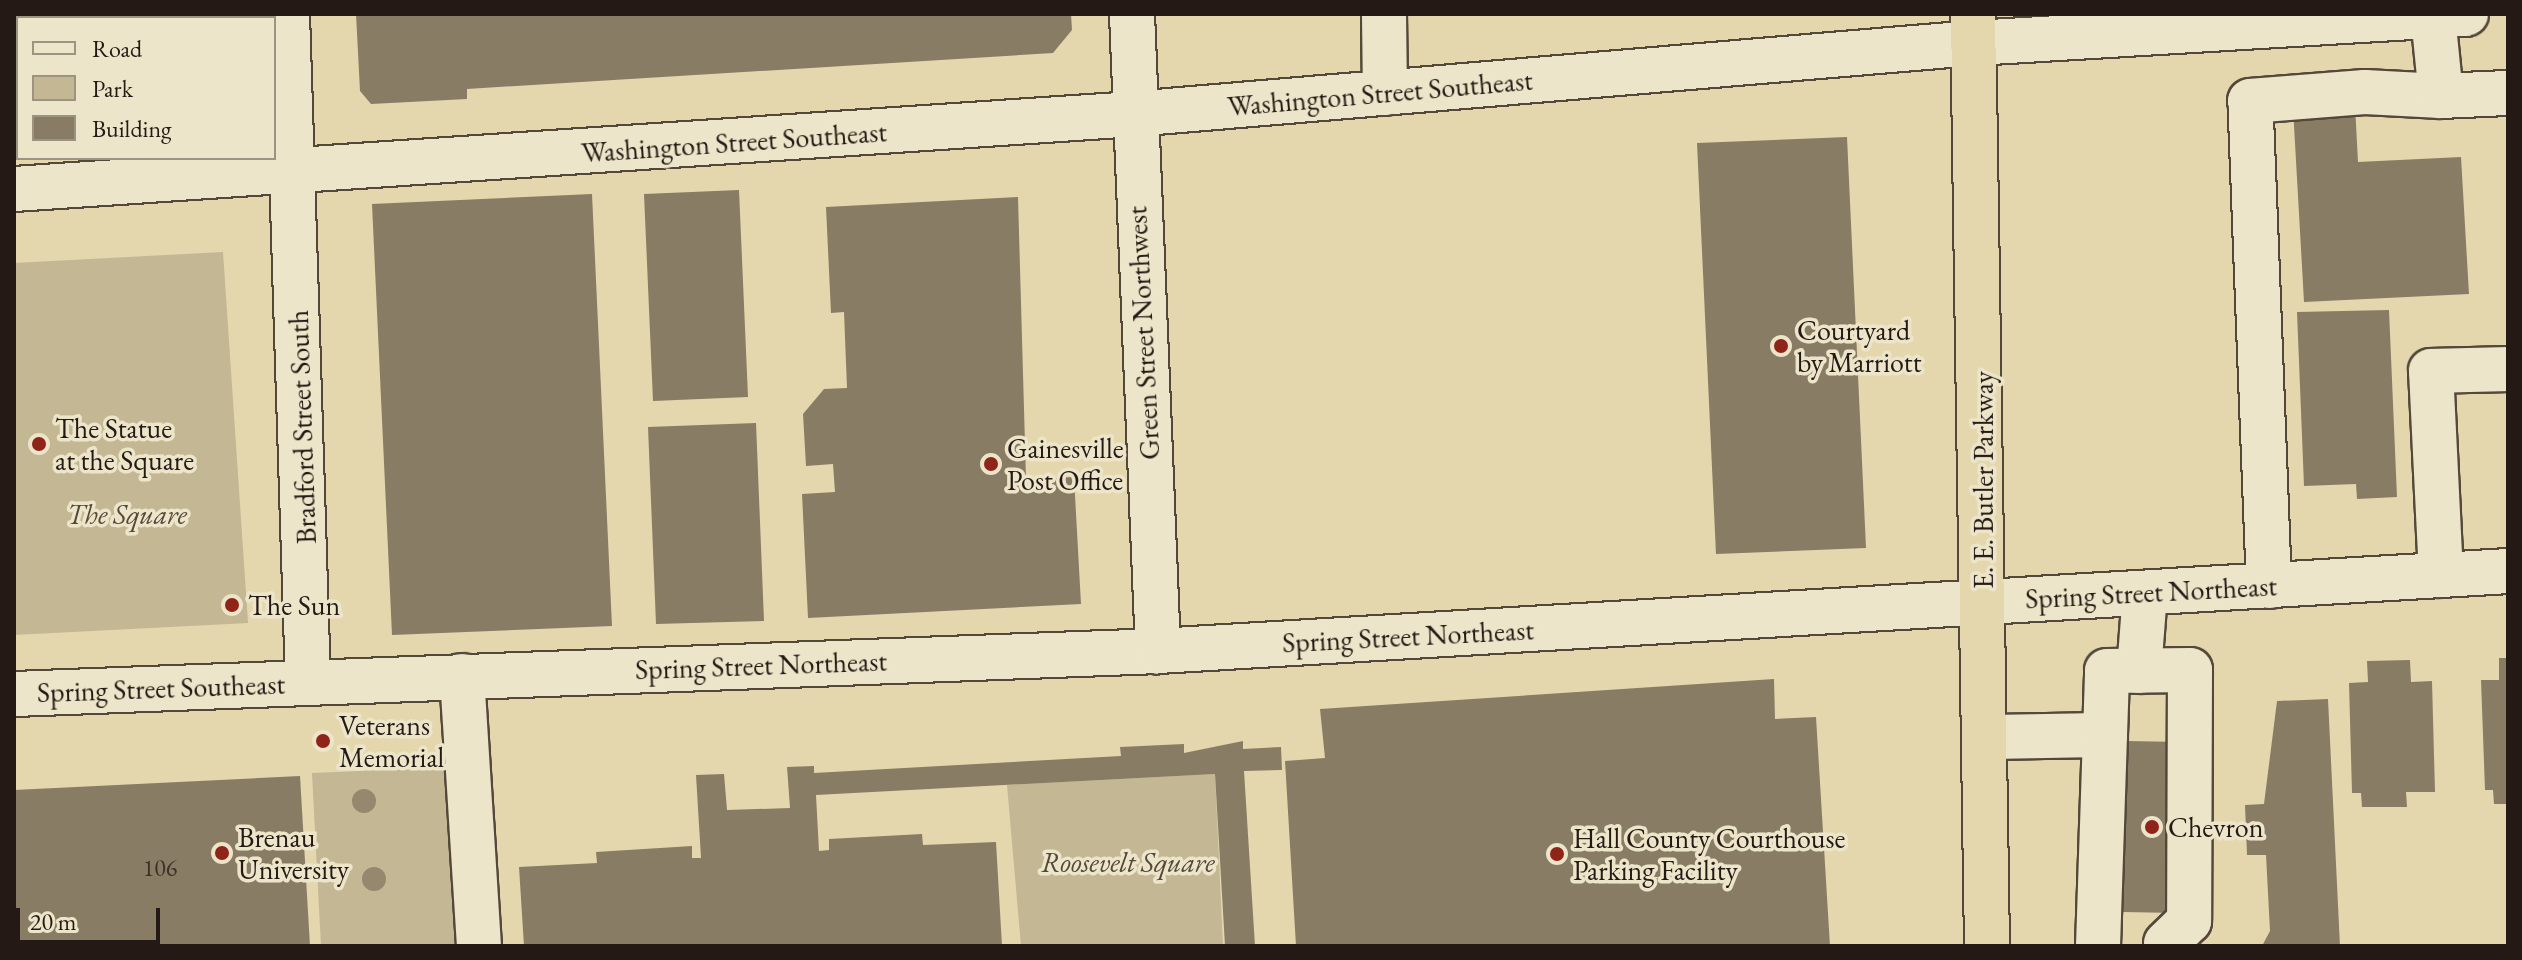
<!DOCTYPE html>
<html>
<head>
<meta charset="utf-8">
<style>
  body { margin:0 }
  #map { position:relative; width:2522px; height:960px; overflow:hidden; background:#e4d7ae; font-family:"EB Garamond",serif }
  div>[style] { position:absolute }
  .green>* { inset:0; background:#c3b794 }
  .building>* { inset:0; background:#887c64 }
  .roads { filter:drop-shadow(2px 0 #54483a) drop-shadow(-2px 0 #54483a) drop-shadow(0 2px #54483a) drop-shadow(0 -2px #54483a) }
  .minor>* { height:44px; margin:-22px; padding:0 22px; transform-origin:22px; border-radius:22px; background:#ede5ca }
  .highway>* { height:44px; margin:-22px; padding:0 22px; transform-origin:22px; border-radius:22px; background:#e4d7ae }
  .trees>* { width:24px; height:24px; margin:-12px; border-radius:50%; background:#95886e }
  .dots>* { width:22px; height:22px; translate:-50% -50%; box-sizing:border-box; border:4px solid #ede5ca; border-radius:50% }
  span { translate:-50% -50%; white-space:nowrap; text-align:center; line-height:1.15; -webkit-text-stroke:7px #ede5ca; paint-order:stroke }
  .number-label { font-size:24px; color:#3d3228 }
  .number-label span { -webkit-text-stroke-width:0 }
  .street-label { font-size:28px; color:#241914 }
  .poi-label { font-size:28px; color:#241914 }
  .left { translate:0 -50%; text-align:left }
  .park-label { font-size:28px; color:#54483a; font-style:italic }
  .frame { position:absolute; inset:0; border:16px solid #241914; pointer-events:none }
  .legend { position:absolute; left:16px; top:16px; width:260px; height:144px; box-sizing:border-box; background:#ede5ca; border:2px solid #9d9381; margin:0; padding:10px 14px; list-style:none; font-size:24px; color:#241914 }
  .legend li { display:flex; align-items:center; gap:16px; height:40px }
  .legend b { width:40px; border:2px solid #9d9381 }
  .scale { position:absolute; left:16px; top:908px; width:144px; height:36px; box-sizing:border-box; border:4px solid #241914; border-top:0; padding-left:10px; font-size:24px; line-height:28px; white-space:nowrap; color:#241914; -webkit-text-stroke:6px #ede5ca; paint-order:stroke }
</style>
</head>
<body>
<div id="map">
  <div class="green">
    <i style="clip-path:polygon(223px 252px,248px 623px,14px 635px,14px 263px)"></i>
    <i style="clip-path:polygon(454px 767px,464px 946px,321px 946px,312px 773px)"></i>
    <i style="clip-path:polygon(1215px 774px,1223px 946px,1021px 946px,1007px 785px)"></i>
  </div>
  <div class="building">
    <i style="clip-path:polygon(14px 14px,250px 14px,250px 18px,18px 18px,14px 118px)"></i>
    <i style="clip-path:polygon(356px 14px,1071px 14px,1072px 30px,1053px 53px,467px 89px,467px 99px,371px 104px,360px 91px)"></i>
    <i style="clip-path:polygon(2355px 105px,2358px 162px,2461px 157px,2469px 294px,2304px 302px,2293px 108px)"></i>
    <i style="clip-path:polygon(1847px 137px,1866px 548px,1716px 554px,1697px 143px)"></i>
    <i style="clip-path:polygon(739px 190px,748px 397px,653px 401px,644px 194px)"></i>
    <i style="clip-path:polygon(592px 194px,612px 626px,392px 635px,372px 204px)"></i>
    <i style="clip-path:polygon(1018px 197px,1026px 479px,1074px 477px,1081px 604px,808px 618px,802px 494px,835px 492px,833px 464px,806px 466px,803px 414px,824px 389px,847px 388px,844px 312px,831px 313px,826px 207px)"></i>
    <i style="clip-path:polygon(2389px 310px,2397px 497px,2357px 499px,2356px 484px,2304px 486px,2297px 312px)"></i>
    <i style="clip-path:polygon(756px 423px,764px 621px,656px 624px,648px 427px)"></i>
    <i style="clip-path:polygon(2499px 658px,2508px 658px,2508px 804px,2494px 804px,2493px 790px,2485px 790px,2481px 680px,2499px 680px)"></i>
    <i style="clip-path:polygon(2410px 660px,2411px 682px,2432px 681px,2435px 792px,2406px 792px,2407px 807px,2362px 807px,2361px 793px,2352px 793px,2349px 683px,2368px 682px,2367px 661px)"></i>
    <i style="clip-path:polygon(1774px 679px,1775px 719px,1816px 717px,1830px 946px,1296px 946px,1285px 761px,1325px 758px,1320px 709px)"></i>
    <i style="clip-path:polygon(2328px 699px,2340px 946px,2262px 946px,2270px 931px,2266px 855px,2247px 855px,2245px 805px,2264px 804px,2277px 701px)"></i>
    <i style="clip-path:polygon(1243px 741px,1243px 749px,1281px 747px,1282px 770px,1244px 771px,1255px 946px,1225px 946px,1215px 774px,816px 795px,819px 851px,829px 850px,829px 839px,922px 834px,923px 845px,996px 842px,1002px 946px,524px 946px,519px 867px,597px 863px,596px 852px,692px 846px,692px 858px,701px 858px,696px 775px,724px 774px,727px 810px,790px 808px,787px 767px,814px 766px,814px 773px,1121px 756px,1120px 747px,1184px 744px,1184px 753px)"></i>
    <i style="clip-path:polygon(2127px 741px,2181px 742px,2177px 913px,2123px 912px)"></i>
    <i style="clip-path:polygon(300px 776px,310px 946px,14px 946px,14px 790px)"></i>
  </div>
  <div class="roads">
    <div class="minor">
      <i style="left:287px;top:14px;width:668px;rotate:88.2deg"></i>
      <i style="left:1132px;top:14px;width:638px;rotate:87.66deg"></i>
      <i style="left:1384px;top:14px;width:79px;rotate:89.3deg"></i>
      <i style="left:2441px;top:96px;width:67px;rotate:-2.6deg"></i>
      <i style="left:14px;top:189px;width:1122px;rotate:-3.83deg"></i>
      <i style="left:1133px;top:114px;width:844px;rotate:-4.83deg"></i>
      <i style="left:1974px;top:43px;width:493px;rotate:-3.4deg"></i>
      <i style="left:2441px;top:575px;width:204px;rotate:-92.8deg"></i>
      <i style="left:2431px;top:371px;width:77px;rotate:-1.5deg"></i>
      <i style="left:2269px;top:586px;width:485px;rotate:-92.2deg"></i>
      <i style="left:2250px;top:101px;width:115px;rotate:-4.5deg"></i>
      <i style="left:2365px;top:92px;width:76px;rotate:3deg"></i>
      <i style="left:2441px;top:96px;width:80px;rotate:-95.7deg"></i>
      <i style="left:2139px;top:671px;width:78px;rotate:-85.6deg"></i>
      <i style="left:462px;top:676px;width:271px;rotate:86.4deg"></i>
      <i style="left:14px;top:694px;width:1145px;rotate:-2.15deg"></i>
      <i style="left:1158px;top:651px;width:1352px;rotate:-3.39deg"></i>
      <i style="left:1986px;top:737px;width:119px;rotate:-1deg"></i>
      <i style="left:2098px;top:946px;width:275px;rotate:-88.1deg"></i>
      <i style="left:2107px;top:671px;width:83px;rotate:-0.7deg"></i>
      <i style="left:2190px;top:670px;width:251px;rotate:90.2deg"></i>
      <i style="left:2189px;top:921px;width:32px;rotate:136deg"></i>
    </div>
    <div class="highway">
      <i style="left:1973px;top:14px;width:932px;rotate:89.14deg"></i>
    </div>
  </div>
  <div class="trees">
    <i style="left:364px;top:801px"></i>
    <i style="left:374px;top:879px"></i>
  </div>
  <div class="dots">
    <i style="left:1781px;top:346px;background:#8f2418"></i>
    <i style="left:39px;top:444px;background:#8f2418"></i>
    <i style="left:991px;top:464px;background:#8f2418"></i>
    <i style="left:232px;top:605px;background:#8f2418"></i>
    <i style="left:323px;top:741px;background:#8f2418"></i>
    <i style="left:2152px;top:827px;background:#8f2418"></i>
    <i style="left:222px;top:853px;background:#8f2418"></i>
    <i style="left:1557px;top:854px;background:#8f2418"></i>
  </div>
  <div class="number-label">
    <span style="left:160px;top:868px">106</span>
  </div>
  <div class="street-label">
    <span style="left:1380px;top:93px;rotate:-5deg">Washington Street Southeast</span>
    <span style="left:734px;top:142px;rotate:-4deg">Washington Street Southeast</span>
    <span style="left:1143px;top:333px;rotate:-93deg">Green Street Northwest</span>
    <span style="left:302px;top:427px;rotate:-92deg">Bradford Street South</span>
    <span style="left:1983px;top:480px;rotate:-90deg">E. E. Butler Parkway</span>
    <span style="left:2151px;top:592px;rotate:-3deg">Spring Street Northeast</span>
    <span style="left:1408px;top:636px;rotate:-3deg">Spring Street Northeast</span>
    <span style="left:761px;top:665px;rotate:-2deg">Spring Street Northeast</span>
    <span style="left:161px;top:688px;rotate:-2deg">Spring Street Southeast</span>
  </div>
  <div class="poi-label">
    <span class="left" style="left:1797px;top:346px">Courtyard<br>by Marriott</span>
    <span class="left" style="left:55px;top:444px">The Statue<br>at the Square</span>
    <span class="left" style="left:1007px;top:464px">Gainesville<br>Post Office</span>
    <span class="left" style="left:248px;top:605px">The Sun</span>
    <span class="left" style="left:339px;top:741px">Veterans<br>Memorial</span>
    <span class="left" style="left:2168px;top:827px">Chevron</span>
    <span class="left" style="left:238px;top:853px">Brenau<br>University</span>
    <span class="left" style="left:1573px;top:854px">Hall County Courthouse<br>Parking Facility</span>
  </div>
  <div class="park-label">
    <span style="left:127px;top:514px">The Square</span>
    <span style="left:1128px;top:862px">Roosevelt Square</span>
  </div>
  <div class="frame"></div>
  <ul class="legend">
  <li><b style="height:10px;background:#ede5ca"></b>Road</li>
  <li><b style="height:22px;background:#c3b794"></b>Park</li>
  <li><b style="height:22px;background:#887c64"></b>Building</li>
  </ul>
  <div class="scale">20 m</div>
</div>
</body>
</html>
